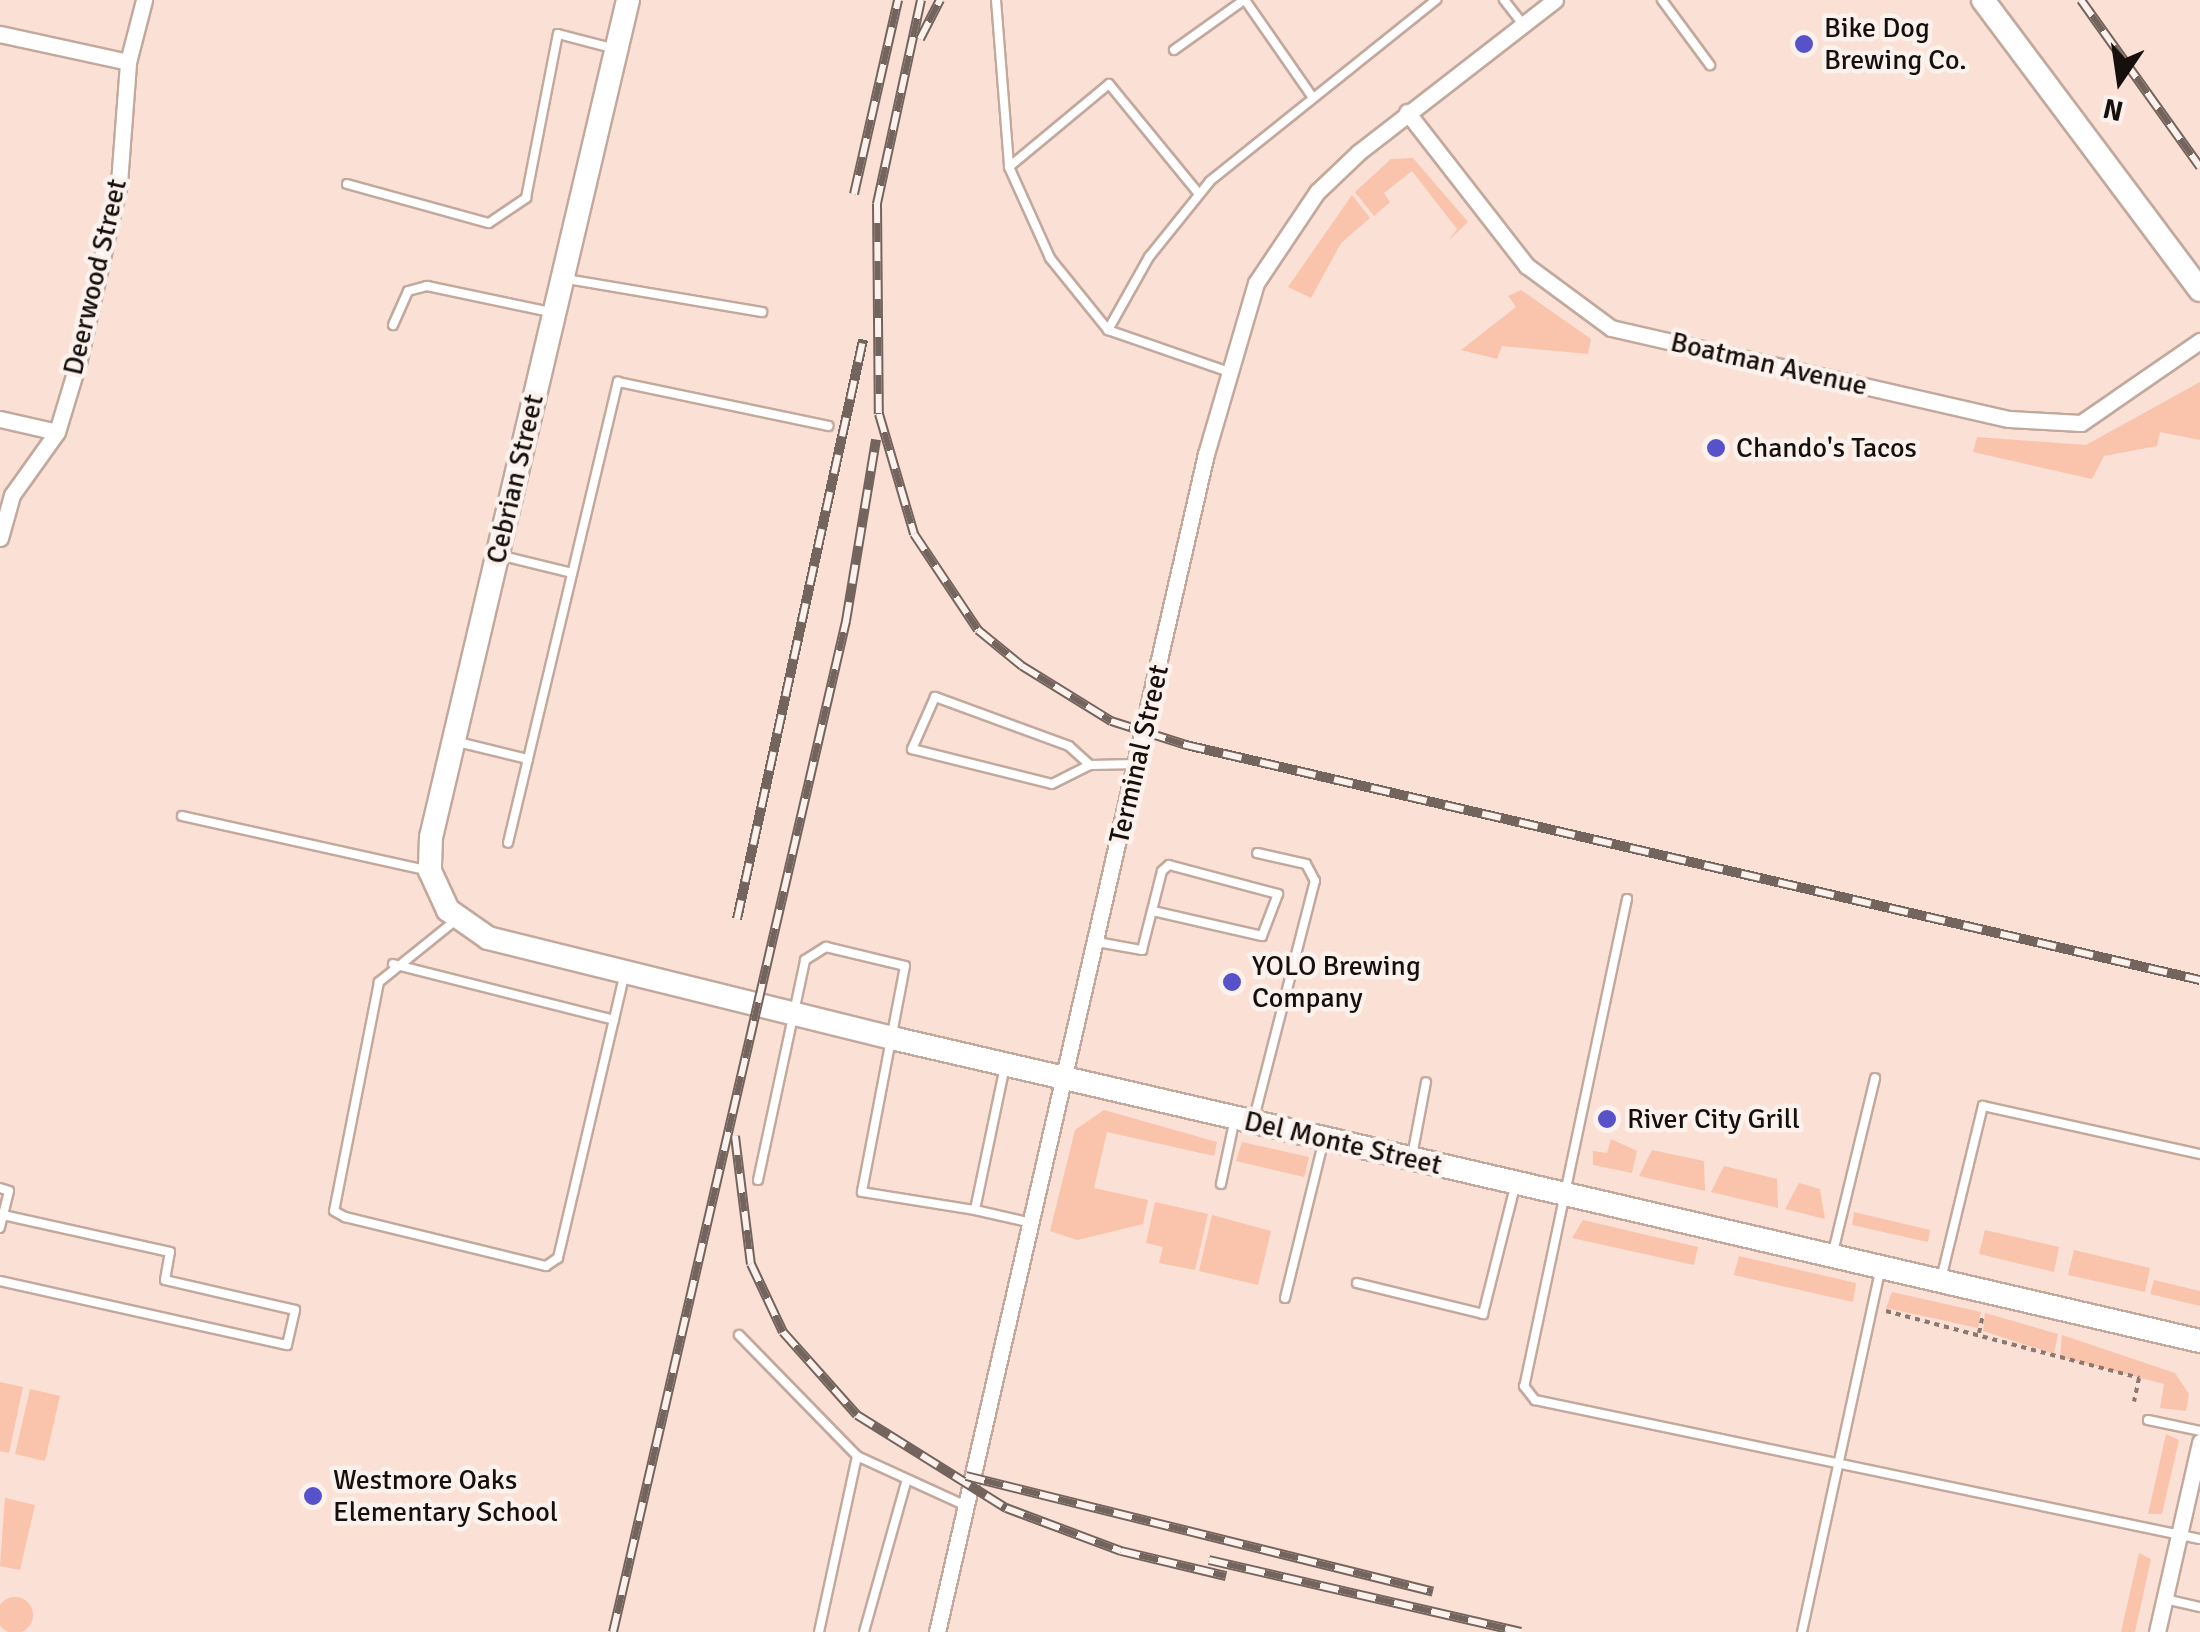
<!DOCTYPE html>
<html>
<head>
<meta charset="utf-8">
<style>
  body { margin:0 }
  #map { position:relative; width:2200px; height:1632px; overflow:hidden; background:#fbe0d6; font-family:Signika,sans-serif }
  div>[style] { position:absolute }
  .green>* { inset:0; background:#f9c3ac }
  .round { border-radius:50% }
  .path>* { height:4px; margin-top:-2px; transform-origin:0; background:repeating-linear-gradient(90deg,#8a7871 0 5px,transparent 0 10px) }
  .roads { filter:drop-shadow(2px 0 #c2a99e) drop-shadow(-2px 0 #c2a99e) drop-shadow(0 2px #c2a99e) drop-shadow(0 -2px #c2a99e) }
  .lane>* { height:8px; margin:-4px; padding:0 4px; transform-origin:4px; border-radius:4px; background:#fff }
  .street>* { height:15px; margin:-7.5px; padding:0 7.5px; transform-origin:7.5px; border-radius:7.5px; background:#fff }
  .secondary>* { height:22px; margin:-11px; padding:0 11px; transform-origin:11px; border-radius:11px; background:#fff }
  .rail>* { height:10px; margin-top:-5px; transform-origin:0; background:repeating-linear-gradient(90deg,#fcf2ed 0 19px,#74645e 0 38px); box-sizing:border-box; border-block:2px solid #74645e }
  .dots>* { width:28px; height:28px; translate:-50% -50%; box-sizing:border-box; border:5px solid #fcf2ed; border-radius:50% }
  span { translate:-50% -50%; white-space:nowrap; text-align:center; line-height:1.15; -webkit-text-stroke:9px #fcf2ed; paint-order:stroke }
  .poi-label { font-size:28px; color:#170f0b }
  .left { translate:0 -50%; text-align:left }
  .street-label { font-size:28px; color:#170f0b }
  .north { position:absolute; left:2070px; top:30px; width:100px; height:100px; -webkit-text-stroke:8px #fcf2ed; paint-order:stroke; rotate:193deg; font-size:28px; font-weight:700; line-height:40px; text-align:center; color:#170f0b }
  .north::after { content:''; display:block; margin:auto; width:35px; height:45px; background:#170f0b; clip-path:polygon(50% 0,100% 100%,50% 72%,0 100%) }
</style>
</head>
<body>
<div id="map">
  <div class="green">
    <i style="clip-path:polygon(1413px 158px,1468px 222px,1448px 241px,1457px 229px,1412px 171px,1384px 193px,1390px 202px,1374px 216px,1355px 192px,1391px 159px)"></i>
    <i style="clip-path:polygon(1352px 195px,1370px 218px,1341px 243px,1311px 298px,1288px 287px)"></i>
    <i style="clip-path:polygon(1521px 290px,1591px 339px,1588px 354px,1502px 346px,1497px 359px,1461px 350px,1516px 307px,1508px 296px)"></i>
    <i style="clip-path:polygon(2200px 382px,2200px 440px,2160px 432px,2157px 446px,2104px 456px,2092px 479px,1973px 452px,1977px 437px,2086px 445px)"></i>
    <i style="clip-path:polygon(1104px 1110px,1217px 1142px,1214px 1156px,1107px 1132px,1094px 1188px,1148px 1200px,1143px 1224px,1077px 1240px,1050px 1231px,1075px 1130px)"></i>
    <i style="clip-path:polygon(1611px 1139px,1637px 1151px,1632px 1173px,1593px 1165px,1593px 1151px,1607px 1153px)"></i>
    <i style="clip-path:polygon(1242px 1142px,1309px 1157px,1304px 1177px,1236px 1161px)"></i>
    <i style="clip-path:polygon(1652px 1150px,1704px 1161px,1705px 1191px,1639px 1176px)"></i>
    <i style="clip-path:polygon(1724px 1166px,1777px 1179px,1778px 1208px,1711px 1192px)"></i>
    <i style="clip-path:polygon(1799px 1183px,1820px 1189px,1825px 1219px,1785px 1209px)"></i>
    <i style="clip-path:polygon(1155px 1202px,1208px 1214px,1195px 1270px,1159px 1263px,1163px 1247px,1146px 1243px)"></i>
    <i style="clip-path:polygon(1854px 1212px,1930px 1230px,1928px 1242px,1852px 1225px)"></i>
    <i style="clip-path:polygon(1212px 1215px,1271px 1231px,1258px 1285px,1199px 1271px)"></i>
    <i style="clip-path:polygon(1583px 1220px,1698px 1247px,1694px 1265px,1572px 1238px)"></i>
    <i style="clip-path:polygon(1985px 1230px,2059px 1247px,2054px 1272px,1979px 1254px)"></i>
    <i style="clip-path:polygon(2074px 1250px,2150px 1268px,2145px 1292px,2068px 1275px)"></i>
    <i style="clip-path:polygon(1739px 1256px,1856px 1283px,1853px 1302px,1734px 1275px)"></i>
    <i style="clip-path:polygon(2154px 1280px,2200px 1291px,2200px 1306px,2150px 1294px)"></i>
    <i style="clip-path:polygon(1892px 1292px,1981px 1312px,1978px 1328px,1886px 1308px)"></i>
    <i style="clip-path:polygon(1985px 1313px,2058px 1334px,2054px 1354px,1983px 1331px)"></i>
    <i style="clip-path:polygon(2062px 1335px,2175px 1373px,2189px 1394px,2186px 1411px,2160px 1408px,2164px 1384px,2060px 1357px)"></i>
    <i style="clip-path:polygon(0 1382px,23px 1387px,9px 1453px,0 1451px)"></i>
    <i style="clip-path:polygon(30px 1389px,60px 1396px,45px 1461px,15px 1454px)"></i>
    <i style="clip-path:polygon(2166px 1434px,2179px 1440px,2162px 1514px,2148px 1514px)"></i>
    <i style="clip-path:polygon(5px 1498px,35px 1505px,20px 1570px,0 1566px)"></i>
    <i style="clip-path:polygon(2139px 1553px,2151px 1559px,2135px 1632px,2121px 1632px)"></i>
    <i class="round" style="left:-3px;top:1597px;width:36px;height:36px"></i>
  </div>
  <div class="path">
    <i style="left:1886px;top:1311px;width:262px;rotate:14.8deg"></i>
    <i style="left:2139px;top:1378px;width:24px;rotate:102deg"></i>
    <i style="left:1979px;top:1333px;width:19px;rotate:-78deg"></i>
  </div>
  <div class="roads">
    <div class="lane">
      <i style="left:996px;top:0;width:168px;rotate:85.5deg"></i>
      <i style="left:1009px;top:167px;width:100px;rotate:65.7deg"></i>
      <i style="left:1050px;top:258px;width:92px;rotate:51.1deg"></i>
      <i style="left:1108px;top:330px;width:128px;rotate:19.1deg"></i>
      <i style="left:1245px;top:0;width:116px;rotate:55.2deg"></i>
      <i style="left:1504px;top:0;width:31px;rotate:52deg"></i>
      <i style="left:1662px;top:0;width:81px;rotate:53.6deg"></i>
      <i style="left:1174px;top:50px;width:86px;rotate:-35.5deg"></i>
      <i style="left:1009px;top:167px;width:130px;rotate:-39.7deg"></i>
      <i style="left:1109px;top:84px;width:142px;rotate:50.7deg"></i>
      <i style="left:347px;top:184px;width:147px;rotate:15.4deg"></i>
      <i style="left:489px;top:223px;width:45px;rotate:-34deg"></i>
      <i style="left:526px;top:198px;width:167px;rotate:-79deg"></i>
      <i style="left:558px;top:34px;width:56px;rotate:14.5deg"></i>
      <i style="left:567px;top:279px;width:198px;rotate:9.6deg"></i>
      <i style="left:393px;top:325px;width:37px;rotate:-66deg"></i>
      <i style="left:408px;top:291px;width:20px;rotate:-15deg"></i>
      <i style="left:427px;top:286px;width:126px;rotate:11.9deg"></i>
      <i style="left:1108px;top:330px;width:84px;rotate:-60.7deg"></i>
      <i style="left:1149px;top:257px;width:97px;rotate:-51.2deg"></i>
      <i style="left:1210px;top:181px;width:290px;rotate:-38.7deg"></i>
      <i style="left:499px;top:555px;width:75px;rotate:13.9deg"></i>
      <i style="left:458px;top:742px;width:72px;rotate:13.7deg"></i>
      <i style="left:528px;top:759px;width:86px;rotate:103.4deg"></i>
      <i style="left:528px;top:759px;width:388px;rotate:-76.6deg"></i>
      <i style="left:618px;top:382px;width:215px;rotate:11.8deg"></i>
      <i style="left:1090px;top:765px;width:28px;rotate:-138deg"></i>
      <i style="left:1069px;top:746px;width:143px;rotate:-159.9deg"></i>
      <i style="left:935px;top:697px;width:57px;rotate:113.9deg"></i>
      <i style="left:912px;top:749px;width:144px;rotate:14deg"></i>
      <i style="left:1052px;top:784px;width:42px;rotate:-26.6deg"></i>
      <i style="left:1090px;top:765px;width:47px;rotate:-1.2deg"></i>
      <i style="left:182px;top:816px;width:250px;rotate:12.5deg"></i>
      <i style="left:1627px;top:899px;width:498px;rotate:101.9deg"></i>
      <i style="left:1524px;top:1386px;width:18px;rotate:52deg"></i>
      <i style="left:1535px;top:1400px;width:679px;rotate:11.81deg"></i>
      <i style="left:456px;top:920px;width:99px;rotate:141.2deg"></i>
      <i style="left:379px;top:982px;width:233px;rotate:101.1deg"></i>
      <i style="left:334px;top:1211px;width:13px;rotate:29deg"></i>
      <i style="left:345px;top:1217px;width:207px;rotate:13.7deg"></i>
      <i style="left:546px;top:1266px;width:14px;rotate:-34deg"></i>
      <i style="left:558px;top:1258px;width:289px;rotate:-76.8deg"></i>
      <i style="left:1097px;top:942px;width:46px;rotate:10.1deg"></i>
      <i style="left:1142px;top:950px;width:81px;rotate:-75.8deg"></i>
      <i style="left:1162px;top:871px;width:9px;rotate:-41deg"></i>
      <i style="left:1169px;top:865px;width:113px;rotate:14.9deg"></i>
      <i style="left:1278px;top:894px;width:45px;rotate:110.9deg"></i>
      <i style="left:1262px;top:936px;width:112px;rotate:-167.1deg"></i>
      <i style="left:393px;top:964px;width:228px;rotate:14.2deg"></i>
      <i style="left:1005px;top:1066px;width:147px;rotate:101.8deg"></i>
      <i style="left:975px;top:1210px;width:58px;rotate:12.8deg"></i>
      <i style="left:1254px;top:1118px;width:245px;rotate:-75.6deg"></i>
      <i style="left:1315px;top:881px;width:19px;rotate:-118deg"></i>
      <i style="left:1306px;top:864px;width:50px;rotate:-167.3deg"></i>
      <i style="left:1412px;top:1156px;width:75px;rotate:-79.3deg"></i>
      <i style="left:758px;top:1180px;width:225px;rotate:-77.9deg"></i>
      <i style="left:805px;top:960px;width:25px;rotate:-32deg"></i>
      <i style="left:826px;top:947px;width:81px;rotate:13.5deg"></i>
      <i style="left:905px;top:966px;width:230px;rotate:100.8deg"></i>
      <i style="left:862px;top:1192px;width:114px;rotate:9.1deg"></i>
      <i style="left:1221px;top:1184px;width:62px;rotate:-78deg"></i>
      <i style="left:0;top:1188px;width:9px;rotate:18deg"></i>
      <i style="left:9px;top:1191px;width:38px;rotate:104deg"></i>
      <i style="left:1833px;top:1252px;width:179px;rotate:-76.4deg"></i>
      <i style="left:1942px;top:1275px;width:174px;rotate:-76.4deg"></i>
      <i style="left:1983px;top:1106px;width:222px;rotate:12.5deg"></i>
      <i style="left:0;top:1281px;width:294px;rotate:12.6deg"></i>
      <i style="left:287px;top:1345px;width:36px;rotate:-77deg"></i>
      <i style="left:295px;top:1310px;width:133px;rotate:-167deg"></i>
      <i style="left:165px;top:1280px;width:28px;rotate:-80deg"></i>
      <i style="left:170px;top:1252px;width:171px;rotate:-167.5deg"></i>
      <i style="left:1357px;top:1283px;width:130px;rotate:13.8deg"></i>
      <i style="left:1483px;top:1314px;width:131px;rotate:-75.9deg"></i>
      <i style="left:1285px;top:1298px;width:160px;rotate:-76.2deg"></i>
      <i style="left:739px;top:1335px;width:169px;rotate:45.7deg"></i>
      <i style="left:857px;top:1456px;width:120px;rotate:24.6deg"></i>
      <i style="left:2148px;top:1420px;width:53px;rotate:11.9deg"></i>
      <i style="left:2165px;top:1599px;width:36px;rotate:13deg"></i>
      <i style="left:819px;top:1632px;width:180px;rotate:-77.8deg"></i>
      <i style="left:864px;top:1632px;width:155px;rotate:-74.3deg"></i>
      <i style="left:1802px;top:1632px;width:368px;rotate:-77.8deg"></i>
    </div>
    <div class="street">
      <i style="left:0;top:34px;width:131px;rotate:12.3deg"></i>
      <i style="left:1407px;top:112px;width:195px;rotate:52.1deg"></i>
      <i style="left:1527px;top:266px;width:104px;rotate:36.4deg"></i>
      <i style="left:1611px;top:328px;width:408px;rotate:12.9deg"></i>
      <i style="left:2009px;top:419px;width:72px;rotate:3.2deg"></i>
      <i style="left:2081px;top:423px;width:145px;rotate:-34.6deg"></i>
      <i style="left:0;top:419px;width:58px;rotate:12.8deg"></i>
      <i style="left:0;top:538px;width:45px;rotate:-74.4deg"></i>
      <i style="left:12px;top:495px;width:77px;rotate:-54.5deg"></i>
      <i style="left:57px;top:432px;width:76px;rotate:-73.2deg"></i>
      <i style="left:79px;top:359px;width:180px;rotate:-77.2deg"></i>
      <i style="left:119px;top:183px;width:121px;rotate:-85.7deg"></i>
      <i style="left:128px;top:62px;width:64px;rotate:-75.5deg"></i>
      <i style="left:937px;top:1632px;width:1208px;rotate:-77.14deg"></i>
      <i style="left:1206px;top:454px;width:178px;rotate:-73.7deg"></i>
      <i style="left:1256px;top:283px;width:110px;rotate:-56.2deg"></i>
      <i style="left:1317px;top:192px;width:58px;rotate:-43.6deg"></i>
      <i style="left:1359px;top:152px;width:248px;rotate:-37.8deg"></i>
      <i style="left:2157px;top:1632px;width:195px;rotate:-77.2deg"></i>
    </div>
    <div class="secondary">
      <i style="left:628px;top:0;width:860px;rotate:103.24deg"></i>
      <i style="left:431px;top:837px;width:34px;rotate:92deg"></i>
      <i style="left:430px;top:871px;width:43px;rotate:65.2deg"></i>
      <i style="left:448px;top:910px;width:49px;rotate:35deg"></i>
      <i style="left:488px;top:938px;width:420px;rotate:13.9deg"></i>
      <i style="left:896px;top:1039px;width:1339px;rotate:13.04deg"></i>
      <i style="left:1983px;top:0;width:362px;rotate:53.2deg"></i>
    </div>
  </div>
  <div class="rail">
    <i style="left:921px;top:0;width:209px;rotate:102.2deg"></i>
    <i style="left:877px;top:204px;width:210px;rotate:89.5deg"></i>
    <i style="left:879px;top:414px;width:125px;rotate:73.7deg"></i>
    <i style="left:914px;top:534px;width:115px;rotate:56.3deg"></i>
    <i style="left:978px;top:630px;width:57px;rotate:39.3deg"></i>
    <i style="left:1022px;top:666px;width:105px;rotate:31.7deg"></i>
    <i style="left:1111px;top:721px;width:79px;rotate:17.7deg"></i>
    <i style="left:1186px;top:745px;width:1041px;rotate:13.05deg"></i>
    <i style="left:2081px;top:0;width:205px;rotate:54.5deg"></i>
    <i style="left:920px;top:39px;width:44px;rotate:-62.9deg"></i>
    <i style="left:854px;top:194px;width:199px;rotate:-77.2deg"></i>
    <i style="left:737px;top:919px;width:593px;rotate:-77.72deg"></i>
    <i style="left:735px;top:1136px;width:129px;rotate:82.9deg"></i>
    <i style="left:751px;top:1264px;width:75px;rotate:64.8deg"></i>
    <i style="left:783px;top:1332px;width:111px;rotate:48.3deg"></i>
    <i style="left:857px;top:1415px;width:176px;rotate:32deg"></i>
    <i style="left:1006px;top:1508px;width:123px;rotate:20.5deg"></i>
    <i style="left:1121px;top:1551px;width:108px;rotate:13.4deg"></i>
    <i style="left:966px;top:1476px;width:481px;rotate:13.9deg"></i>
    <i style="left:1209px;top:1560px;width:320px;rotate:13deg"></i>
    <i style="left:613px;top:1632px;width:1038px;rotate:-77.02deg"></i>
    <i style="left:846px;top:621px;width:184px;rotate:-80.6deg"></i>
  </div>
  <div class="dots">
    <i style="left:1804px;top:44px;background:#5852ca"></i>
    <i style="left:1716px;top:448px;background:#5852ca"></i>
    <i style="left:1232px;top:982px;background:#5852ca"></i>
    <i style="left:1607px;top:1119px;background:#5852ca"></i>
    <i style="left:313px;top:1496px;background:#5852ca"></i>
  </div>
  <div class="poi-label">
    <span class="left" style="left:1824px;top:44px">Bike Dog<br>Brewing Co.</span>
    <span class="left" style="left:1736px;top:448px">Chando's Tacos</span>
    <span class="left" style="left:1252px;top:982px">YOLO Brewing<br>Company</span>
    <span class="left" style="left:1627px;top:1119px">River City Grill</span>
    <span class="left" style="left:333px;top:1496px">Westmore Oaks<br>Elementary School</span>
  </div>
  <div class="street-label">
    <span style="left:95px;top:277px;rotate:-77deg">Deerwood Street</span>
    <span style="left:1769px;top:364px;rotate:13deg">Boatman Avenue</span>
    <span style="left:515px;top:479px;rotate:-77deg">Cebrian Street</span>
    <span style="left:1139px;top:754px;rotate:-77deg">Terminal Street</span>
    <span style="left:1343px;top:1143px;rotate:13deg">Del Monte Street</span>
  </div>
  <div class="north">N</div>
</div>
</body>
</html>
